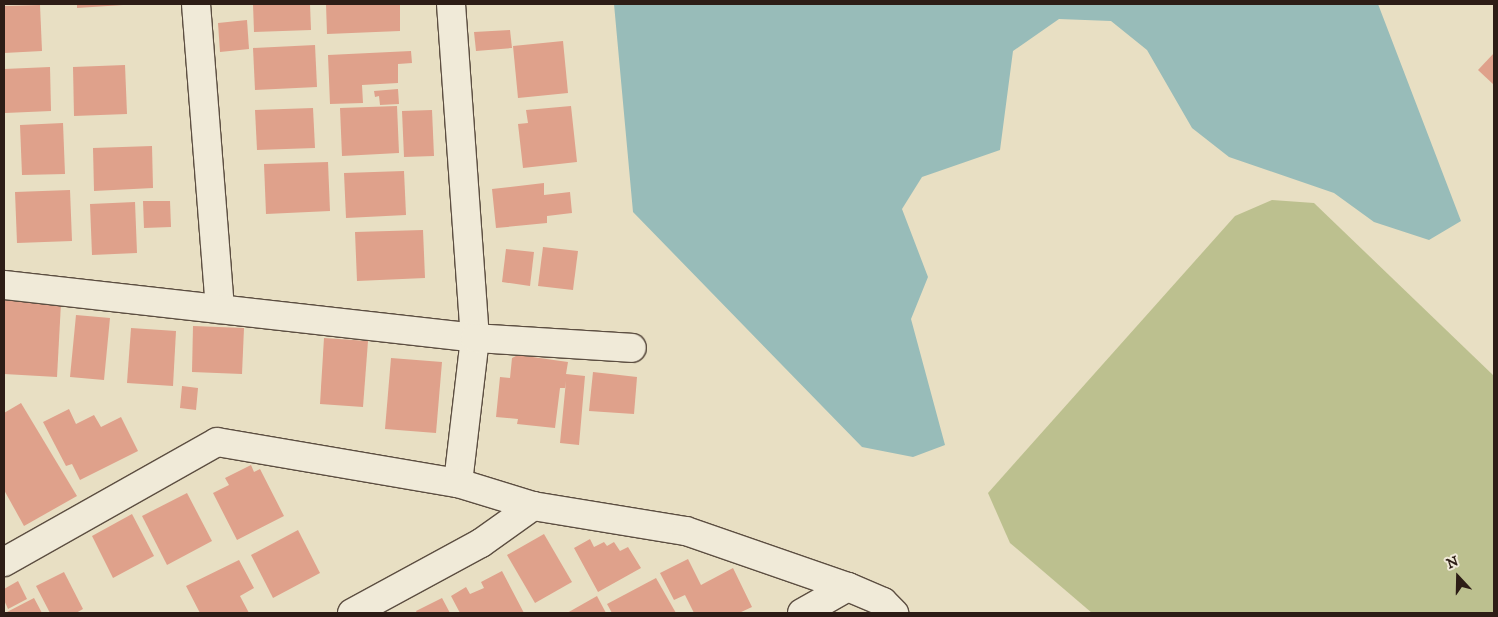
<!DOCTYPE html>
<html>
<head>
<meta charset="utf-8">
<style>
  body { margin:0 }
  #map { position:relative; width:1498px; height:617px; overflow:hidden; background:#e8dfc3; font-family:"IM FELL DW Pica",serif }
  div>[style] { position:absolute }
  .green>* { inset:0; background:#bcc08f }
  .water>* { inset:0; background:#98bcb9 }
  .building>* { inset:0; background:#dfa18b }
  .roads { filter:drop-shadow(1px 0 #5c4e41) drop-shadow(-1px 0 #5c4e41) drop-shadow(0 1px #5c4e41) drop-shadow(0 -1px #5c4e41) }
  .street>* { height:28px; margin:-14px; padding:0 14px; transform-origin:14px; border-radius:14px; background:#f0ead8 }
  span { translate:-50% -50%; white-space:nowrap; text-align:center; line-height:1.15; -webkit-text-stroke:4px #f0ead8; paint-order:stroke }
  .frame { position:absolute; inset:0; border:5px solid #2d1d16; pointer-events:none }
  .north { position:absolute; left:1433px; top:552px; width:50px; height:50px; -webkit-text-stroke:4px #f0ead8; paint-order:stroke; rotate:339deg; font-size:14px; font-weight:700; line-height:20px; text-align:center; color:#2d1d16 }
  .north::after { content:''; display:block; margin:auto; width:18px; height:22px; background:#2d1d16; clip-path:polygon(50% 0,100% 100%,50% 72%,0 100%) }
</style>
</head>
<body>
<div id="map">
  <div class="green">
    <i style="clip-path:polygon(1272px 200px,1314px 203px,1494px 376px,1494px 613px,1092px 613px,1010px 543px,988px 493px,1235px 216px)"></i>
  </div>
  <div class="water">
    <i style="clip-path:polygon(614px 4px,1378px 4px,1461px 221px,1429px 240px,1374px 222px,1334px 193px,1229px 157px,1192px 128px,1147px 50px,1111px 21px,1059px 19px,1013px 51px,1000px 150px,922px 177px,902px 209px,928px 277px,911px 319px,945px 445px,913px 457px,862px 447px,633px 212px)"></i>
  </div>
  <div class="building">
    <i style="clip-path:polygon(77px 4px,123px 4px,123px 5px,77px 8px)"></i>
    <i style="clip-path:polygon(253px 4px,310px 4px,311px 30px,254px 32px)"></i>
    <i style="clip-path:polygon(326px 4px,400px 4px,400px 31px,327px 34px)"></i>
    <i style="clip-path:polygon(40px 5px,42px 51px,4px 53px,4px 6px)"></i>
    <i style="clip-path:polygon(247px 20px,249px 49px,220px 52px,218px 23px)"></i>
    <i style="clip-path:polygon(510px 30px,512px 48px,476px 51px,474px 32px)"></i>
    <i style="clip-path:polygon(563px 41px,568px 93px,518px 98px,513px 46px)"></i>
    <i style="clip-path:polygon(315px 45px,317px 87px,255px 90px,253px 48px)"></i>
    <i style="clip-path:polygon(411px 51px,412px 63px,398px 64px,398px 83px,362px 85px,363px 103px,330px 104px,328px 55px)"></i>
    <i style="clip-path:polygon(1494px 53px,1494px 85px,1478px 70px)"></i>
    <i style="clip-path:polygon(125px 65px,127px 114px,74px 116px,73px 67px)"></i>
    <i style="clip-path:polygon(50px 67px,51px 111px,5px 113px,4px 69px)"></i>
    <i style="clip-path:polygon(398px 89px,399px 104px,380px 105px,379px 96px,375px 97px,374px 91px)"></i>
    <i style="clip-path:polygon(397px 106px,399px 153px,342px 156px,340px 108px)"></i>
    <i style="clip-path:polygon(571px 106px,577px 162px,523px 168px,518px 124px,528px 123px,526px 110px)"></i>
    <i style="clip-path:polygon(313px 108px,315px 148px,257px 150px,255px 110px)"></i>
    <i style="clip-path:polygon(432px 110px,434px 156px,404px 157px,402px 111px)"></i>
    <i style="clip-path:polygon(63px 123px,65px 174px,22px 175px,20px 125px)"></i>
    <i style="clip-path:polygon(152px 146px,153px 188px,94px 191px,93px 148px)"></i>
    <i style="clip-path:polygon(328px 162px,330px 211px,266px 214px,264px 164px)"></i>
    <i style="clip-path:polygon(404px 171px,406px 215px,346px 218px,344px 173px)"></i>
    <i style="clip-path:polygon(544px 183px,544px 195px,570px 192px,572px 213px,547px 216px,547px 223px,496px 228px,492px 189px)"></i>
    <i style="clip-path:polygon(70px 190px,72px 241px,17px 243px,15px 192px)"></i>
    <i style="clip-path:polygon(143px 201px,170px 201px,171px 227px,144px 228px)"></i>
    <i style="clip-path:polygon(135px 202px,137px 253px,92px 255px,90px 204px)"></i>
    <i style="clip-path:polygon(423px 230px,425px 278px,357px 281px,355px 232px)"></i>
    <i style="clip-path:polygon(543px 247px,578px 251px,573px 290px,538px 286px)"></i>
    <i style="clip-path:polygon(506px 249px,534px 252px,530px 286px,502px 282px)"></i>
    <i style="clip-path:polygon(4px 300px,61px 303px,57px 377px,4px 374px)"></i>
    <i style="clip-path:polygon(76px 315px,110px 318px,104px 380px,70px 377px)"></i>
    <i style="clip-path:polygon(193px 326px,244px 328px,242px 374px,192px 372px)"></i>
    <i style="clip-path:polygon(131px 328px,176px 331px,173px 386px,127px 383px)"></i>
    <i style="clip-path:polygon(324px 338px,368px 341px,363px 407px,320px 404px)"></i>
    <i style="clip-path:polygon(518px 355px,568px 362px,566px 374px,585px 376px,579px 445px,560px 443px,566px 381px,565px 388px,560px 388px,555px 428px,517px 424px,518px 419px,496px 417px,500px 377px,510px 378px,512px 358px)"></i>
    <i style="clip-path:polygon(391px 358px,442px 362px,436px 433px,385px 429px)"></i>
    <i style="clip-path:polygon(593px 372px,637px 377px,634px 414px,589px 411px)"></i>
    <i style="clip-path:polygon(182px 386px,198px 388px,196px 410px,180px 408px)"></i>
    <i style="clip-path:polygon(21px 403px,77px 496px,24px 526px,4px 490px,4px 413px)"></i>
    <i style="clip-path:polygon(69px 409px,76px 424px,94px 415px,101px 427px,121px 417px,138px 451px,80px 480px,72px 464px,66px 466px,43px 422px)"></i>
    <i style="clip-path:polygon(251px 465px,254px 472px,260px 469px,284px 516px,237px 540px,213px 493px,229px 485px,225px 478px)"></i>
    <i style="clip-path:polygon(187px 493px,212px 541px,167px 565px,142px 516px)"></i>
    <i style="clip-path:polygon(132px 514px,154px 556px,113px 578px,92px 536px)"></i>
    <i style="clip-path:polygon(298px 530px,320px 573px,273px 598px,251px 555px)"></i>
    <i style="clip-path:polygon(544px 534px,572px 582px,535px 603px,507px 555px)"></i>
    <i style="clip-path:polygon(590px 539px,594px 547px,604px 542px,607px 546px,614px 542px,620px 551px,628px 547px,641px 568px,598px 592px,574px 548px)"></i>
    <i style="clip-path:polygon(688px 559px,701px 585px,733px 568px,752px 607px,739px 613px,694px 613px,685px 595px,674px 600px,660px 573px)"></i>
    <i style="clip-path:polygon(239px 560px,254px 588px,240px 596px,249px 613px,200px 613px,186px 586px)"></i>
    <i style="clip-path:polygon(502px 571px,524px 613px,460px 613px,451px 596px,466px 587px,470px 594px,484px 588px,481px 582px)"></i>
    <i style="clip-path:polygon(64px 572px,83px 609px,76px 613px,50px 613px,36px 586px)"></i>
    <i style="clip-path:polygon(656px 578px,676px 613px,612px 613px,607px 604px)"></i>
    <i style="clip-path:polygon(18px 581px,27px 599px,8px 609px,4px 600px,4px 589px)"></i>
    <i style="clip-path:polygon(597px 596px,606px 613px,567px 613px)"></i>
    <i style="clip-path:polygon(34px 598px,42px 613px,5px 613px)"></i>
    <i style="clip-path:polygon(442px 598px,450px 613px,417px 613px,416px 611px)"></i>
  </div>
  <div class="roads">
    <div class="street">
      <i style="left:196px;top:4px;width:306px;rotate:85.5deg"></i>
      <i style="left:451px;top:4px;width:335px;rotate:85.9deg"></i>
      <i style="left:475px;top:338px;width:146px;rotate:96.7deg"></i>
      <i style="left:4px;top:285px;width:474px;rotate:6.4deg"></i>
      <i style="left:475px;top:338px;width:157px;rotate:3.6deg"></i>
      <i style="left:4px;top:562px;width:244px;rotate:-29.4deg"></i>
      <i style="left:217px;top:442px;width:244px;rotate:9.7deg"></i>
      <i style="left:458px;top:483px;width:78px;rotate:17deg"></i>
      <i style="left:533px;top:506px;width:155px;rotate:9.3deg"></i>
      <i style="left:686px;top:531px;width:171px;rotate:19.1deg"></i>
      <i style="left:352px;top:613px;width:147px;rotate:-28.5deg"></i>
      <i style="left:481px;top:543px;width:64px;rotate:-35.4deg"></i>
      <i style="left:802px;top:613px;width:53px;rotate:-29.5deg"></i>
      <i style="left:848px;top:587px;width:38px;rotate:23deg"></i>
      <i style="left:883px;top:602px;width:16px;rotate:45deg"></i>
    </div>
  </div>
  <div class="frame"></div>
  <div class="north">N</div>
</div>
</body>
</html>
